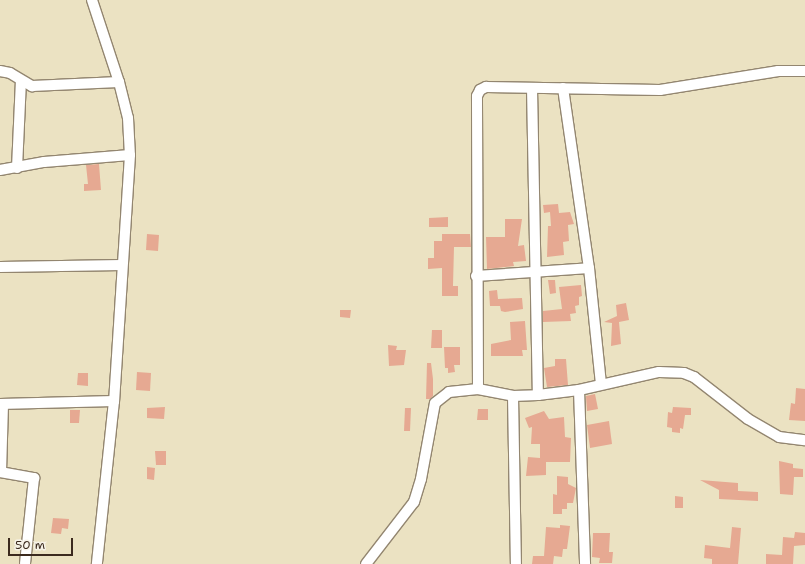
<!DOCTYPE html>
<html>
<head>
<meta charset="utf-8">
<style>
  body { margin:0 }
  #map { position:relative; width:805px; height:564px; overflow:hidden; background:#ebe2c2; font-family:"Shantell Sans",sans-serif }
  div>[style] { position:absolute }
  .building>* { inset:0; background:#e6a992 }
  .roads { filter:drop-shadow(1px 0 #938670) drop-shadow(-1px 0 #938670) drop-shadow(0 1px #938670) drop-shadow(0 -1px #938670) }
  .minor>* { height:10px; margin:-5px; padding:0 5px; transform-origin:5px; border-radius:5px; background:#fff }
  span { translate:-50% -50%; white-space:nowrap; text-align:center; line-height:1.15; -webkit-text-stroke:3px #f7f3e8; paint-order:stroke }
  .scale { position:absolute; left:8px; top:538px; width:65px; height:18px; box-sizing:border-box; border:2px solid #3b2a1e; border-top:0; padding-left:5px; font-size:12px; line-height:14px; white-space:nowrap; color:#3b2a1e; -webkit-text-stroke:3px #f7f3e8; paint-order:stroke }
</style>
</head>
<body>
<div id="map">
  <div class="building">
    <i style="clip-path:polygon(99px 164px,101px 190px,84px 191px,84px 184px,88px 184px,86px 165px)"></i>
    <i style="clip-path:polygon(558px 204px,559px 213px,570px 212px,574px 224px,568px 225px,569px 241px,563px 242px,564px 255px,547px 257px,548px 226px,551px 226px,550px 212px,544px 213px,543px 205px)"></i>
    <i style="clip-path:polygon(448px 217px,448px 227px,429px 227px,429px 218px)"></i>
    <i style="clip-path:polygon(505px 219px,522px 219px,518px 246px,524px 245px,526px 261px,513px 262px,514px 266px,487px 269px,486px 237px,505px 237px)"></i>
    <i style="clip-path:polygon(147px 234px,159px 235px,158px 251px,146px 250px)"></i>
    <i style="clip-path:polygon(442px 234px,470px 234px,471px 247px,454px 247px,453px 286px,458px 286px,458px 296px,442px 296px,442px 268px,428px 269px,428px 258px,434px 258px,434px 241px,442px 241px)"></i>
    <i style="clip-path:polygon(548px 280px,555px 280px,556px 293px,550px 294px)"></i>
    <i style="clip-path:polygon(581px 285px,582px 296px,579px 297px,579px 305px,575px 306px,576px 313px,570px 314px,571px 321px,543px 322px,543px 311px,562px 309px,559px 287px)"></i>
    <i style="clip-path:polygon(497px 290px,498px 299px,522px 298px,523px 309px,505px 312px,501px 311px,500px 306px,490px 306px,489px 291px)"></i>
    <i style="clip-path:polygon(626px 303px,629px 320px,619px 322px,621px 344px,611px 346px,612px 323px,604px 322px,617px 316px,616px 305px)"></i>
    <i style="clip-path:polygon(340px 310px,351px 310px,350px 318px,340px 317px)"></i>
    <i style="clip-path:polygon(525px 321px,527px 350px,522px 350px,523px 356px,491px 356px,491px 344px,511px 340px,510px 322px)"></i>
    <i style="clip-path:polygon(432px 330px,442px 330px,442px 348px,431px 348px)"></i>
    <i style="clip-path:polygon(388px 345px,397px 346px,396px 350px,406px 350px,404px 365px,389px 366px)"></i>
    <i style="clip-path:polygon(444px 347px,460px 347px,460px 365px,454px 365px,455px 372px,448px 373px,448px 368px,445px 368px)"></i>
    <i style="clip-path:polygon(555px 359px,566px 359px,568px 385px,547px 387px,544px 368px,555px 366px)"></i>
    <i style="clip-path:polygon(427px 363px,431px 363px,433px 379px,433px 396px,430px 399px,426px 399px)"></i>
    <i style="clip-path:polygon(137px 372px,151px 373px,150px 391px,136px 390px)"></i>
    <i style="clip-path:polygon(78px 373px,88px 373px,88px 386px,77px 385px)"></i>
    <i style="clip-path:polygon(796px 388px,805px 389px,805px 421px,789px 420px,791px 403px,795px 404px)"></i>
    <i style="clip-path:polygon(595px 394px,598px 409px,587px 411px,586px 396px)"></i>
    <i style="clip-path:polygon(165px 407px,164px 419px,147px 418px,147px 408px)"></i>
    <i style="clip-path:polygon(673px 407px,691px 408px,691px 415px,685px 415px,683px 429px,680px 428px,680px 433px,672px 432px,672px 428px,667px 427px,668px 412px,672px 413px)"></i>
    <i style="clip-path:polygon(405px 408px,411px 408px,410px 431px,404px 431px)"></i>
    <i style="clip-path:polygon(478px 409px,488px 409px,488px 420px,477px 420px)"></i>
    <i style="clip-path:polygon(70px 410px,80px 410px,79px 423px,70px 423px)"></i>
    <i style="clip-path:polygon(544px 411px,549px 419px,564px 417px,565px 437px,571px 438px,570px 462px,546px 462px,546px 475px,526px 476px,528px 457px,540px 458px,540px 444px,531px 444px,532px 427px,529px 428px,525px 418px)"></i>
    <i style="clip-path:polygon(609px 421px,612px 444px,590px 448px,587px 425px)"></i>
    <i style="clip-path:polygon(155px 451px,166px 451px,166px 465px,156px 465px)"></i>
    <i style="clip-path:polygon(779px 461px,793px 464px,793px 468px,803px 469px,803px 477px,794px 477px,793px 495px,780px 494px)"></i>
    <i style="clip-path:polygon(147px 467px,155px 468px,154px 480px,147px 479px)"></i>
    <i style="clip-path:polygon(557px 476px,568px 477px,568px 484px,576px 488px,573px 503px,567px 503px,567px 509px,562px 509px,562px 514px,553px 514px,553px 494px,557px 495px)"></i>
    <i style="clip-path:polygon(700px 480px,738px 483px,738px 491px,758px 492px,758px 501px,719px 499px,719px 490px)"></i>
    <i style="clip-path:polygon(675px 496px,683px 497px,683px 508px,675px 508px)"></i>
    <i style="clip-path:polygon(53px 518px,69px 519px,68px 529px,62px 528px,61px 534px,51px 533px)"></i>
    <i style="clip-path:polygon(560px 525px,570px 526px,567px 549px,563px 549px,562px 557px,554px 556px,553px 564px,532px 564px,533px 556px,544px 556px,546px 527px,560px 528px)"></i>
    <i style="clip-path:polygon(732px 527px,741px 528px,738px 564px,712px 564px,712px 559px,704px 558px,705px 545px,730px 548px)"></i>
    <i style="clip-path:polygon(795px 532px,805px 533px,805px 545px,794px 546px,793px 564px,766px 564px,766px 554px,782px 555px,783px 537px,794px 538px)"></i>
    <i style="clip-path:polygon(593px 533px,610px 533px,609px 552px,613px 552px,612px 563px,599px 563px,600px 558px,592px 557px)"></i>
  </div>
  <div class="roads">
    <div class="minor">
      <i style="left:92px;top:0;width:86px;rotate:71.8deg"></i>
      <i style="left:119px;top:82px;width:37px;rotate:76deg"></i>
      <i style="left:128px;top:118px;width:37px;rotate:87deg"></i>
      <i style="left:130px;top:155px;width:247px;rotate:93.7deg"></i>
      <i style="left:114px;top:401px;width:164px;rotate:96deg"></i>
      <i style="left:0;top:71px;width:10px;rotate:11deg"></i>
      <i style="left:10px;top:73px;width:26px;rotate:31deg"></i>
      <i style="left:32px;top:86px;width:87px;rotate:-2.6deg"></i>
      <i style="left:532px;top:88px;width:307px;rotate:88.9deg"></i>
      <i style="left:563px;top:88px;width:182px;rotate:81.8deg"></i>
      <i style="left:589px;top:268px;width:117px;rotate:84.1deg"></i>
      <i style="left:17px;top:168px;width:87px;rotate:-87.4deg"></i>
      <i style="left:0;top:170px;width:45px;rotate:-10.3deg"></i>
      <i style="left:44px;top:162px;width:86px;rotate:-4.7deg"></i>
      <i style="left:0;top:267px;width:122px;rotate:-0.9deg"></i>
      <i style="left:476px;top:276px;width:113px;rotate:-4deg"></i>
      <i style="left:478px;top:389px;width:293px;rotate:-90.2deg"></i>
      <i style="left:477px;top:96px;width:7px;rotate:-63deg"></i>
      <i style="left:480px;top:90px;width:7px;rotate:-27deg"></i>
      <i style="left:486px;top:87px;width:174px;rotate:1deg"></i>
      <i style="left:660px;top:90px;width:120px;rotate:-9.1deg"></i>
      <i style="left:778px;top:71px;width:27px"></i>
      <i style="left:579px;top:390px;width:174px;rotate:88deg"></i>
      <i style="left:513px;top:396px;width:168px;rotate:89deg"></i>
      <i style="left:0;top:404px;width:114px;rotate:-1.5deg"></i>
      <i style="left:0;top:472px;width:35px;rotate:10deg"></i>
      <i style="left:34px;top:478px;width:86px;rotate:96deg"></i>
      <i style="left:1px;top:472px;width:68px;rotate:-88.3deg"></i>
      <i style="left:366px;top:564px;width:78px;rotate:-52.3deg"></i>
      <i style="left:414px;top:502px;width:24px;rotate:-73deg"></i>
      <i style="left:421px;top:479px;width:77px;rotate:-79.6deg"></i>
      <i style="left:435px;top:403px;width:18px;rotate:-38deg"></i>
      <i style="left:449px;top:392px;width:29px;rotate:-6deg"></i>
      <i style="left:478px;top:389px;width:36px;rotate:11deg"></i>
      <i style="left:513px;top:396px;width:25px;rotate:-2deg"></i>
      <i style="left:538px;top:395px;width:41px;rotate:-7deg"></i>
      <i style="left:579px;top:390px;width:82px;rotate:-12.7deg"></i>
      <i style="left:659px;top:372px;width:25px;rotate:2deg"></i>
      <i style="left:684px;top:373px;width:11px;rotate:22deg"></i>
      <i style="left:694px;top:377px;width:68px;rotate:37.9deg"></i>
      <i style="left:748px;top:419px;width:36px;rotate:30deg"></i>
      <i style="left:779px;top:437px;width:26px;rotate:7deg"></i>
    </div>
  </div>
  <div class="scale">50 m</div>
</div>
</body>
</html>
